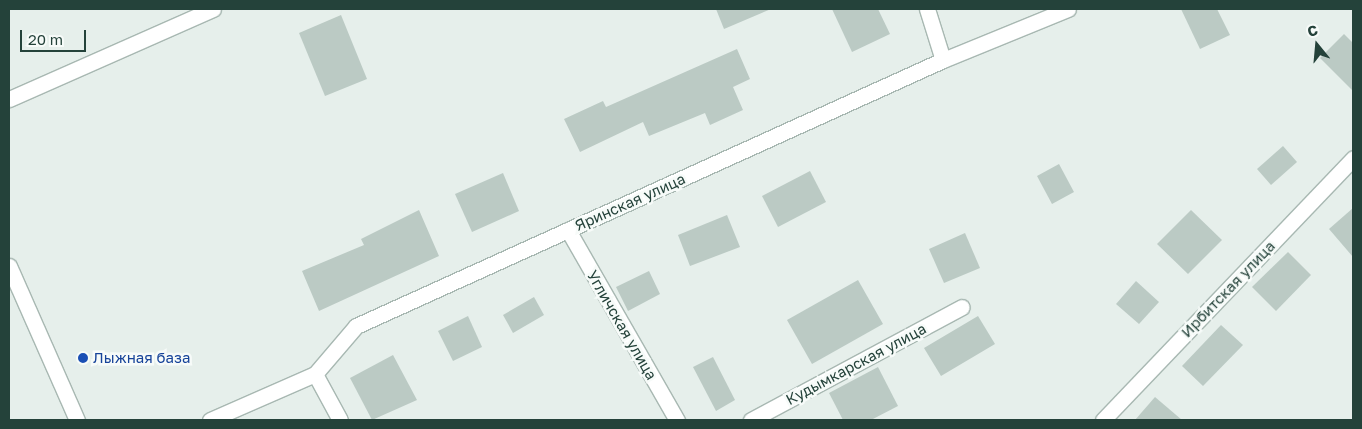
<!DOCTYPE html>
<html>
<head>
<meta charset="utf-8">
<style>
  body { margin:0 }
  #map { position:relative; width:1362px; height:429px; overflow:hidden; background:#e6efeb; font-family:"Golos Text",sans-serif }
  div>[style] { position:absolute }
  .building>* { inset:0; background:#bbcac4 }
  .roads { filter:drop-shadow(1px 0 #a8b8b2) drop-shadow(-1px 0 #a8b8b2) drop-shadow(0 1px #a8b8b2) drop-shadow(0 -1px #a8b8b2) }
  .street>* { height:15px; margin:-7.5px; padding:0 7.5px; transform-origin:7.5px; border-radius:7.5px; background:#fff }
  .secondary>* { height:15px; margin:-7.5px; padding:0 7.5px; transform-origin:7.5px; border-radius:7.5px; background:#fff }
  .dots>* { width:14px; height:14px; translate:-50% -50%; box-sizing:border-box; border:2px solid #f7fbf9; border-radius:50% }
  span { translate:-50% -50%; white-space:nowrap; text-align:center; line-height:1.15; -webkit-text-stroke:5px #f7fbf9; paint-order:stroke }
  .street-label { font-size:15px; color:#24423a }
  .transit-label { font-size:15px; color:#164399 }
  .left { translate:0 -50%; text-align:left }
  .frame { position:absolute; inset:0; border:10px solid #24423a; pointer-events:none }
  .north { position:absolute; left:1292px; top:20px; width:50px; height:50px; -webkit-text-stroke:4px #f7fbf9; paint-order:stroke; rotate:343deg; font-size:14px; font-weight:700; line-height:20px; text-align:center; color:#24423a }
  .north::after { content:''; display:block; margin:auto; width:18px; height:22px; background:#24423a; clip-path:polygon(50% 0,100% 100%,50% 72%,0 100%) }
  .scale { position:absolute; left:20px; top:30px; width:66px; height:22px; box-sizing:border-box; border:2px solid #24423a; border-top:0; padding-left:6px; font-size:15px; line-height:18px; white-space:nowrap; color:#24423a; -webkit-text-stroke:4px #f7fbf9; paint-order:stroke }
</style>
</head>
<body>
<div id="map">
  <div class="building">
    <i style="clip-path:polygon(716px 9px,771px 9px,724px 29px)"></i>
    <i style="clip-path:polygon(832px 9px,878px 9px,890px 34px,852px 52px)"></i>
    <i style="clip-path:polygon(1181px 9px,1217px 9px,1230px 35px,1200px 49px)"></i>
    <i style="clip-path:polygon(341px 15px,367px 79px,325px 96px,299px 33px)"></i>
    <i style="clip-path:polygon(1344px 34px,1353px 43px,1353px 91px,1320px 58px)"></i>
    <i style="clip-path:polygon(737px 49px,750px 79px,733px 87px,743px 110px,710px 125px,705px 113px,649px 136px,643px 122px,580px 152px,564px 119px,603px 101px,606px 107px)"></i>
    <i style="clip-path:polygon(1283px 146px,1297px 162px,1271px 185px,1257px 169px)"></i>
    <i style="clip-path:polygon(1059px 164px,1074px 192px,1052px 204px,1037px 176px)"></i>
    <i style="clip-path:polygon(810px 171px,826px 202px,778px 227px,762px 196px)"></i>
    <i style="clip-path:polygon(503px 173px,519px 211px,472px 232px,455px 194px)"></i>
    <i style="clip-path:polygon(1353px 208px,1353px 257px,1329px 229px)"></i>
    <i style="clip-path:polygon(419px 210px,439px 256px,319px 311px,302px 271px,364px 245px,361px 239px)"></i>
    <i style="clip-path:polygon(1191px 210px,1222px 240px,1188px 274px,1157px 244px)"></i>
    <i style="clip-path:polygon(727px 215px,740px 247px,690px 266px,678px 235px)"></i>
    <i style="clip-path:polygon(965px 233px,980px 268px,944px 283px,929px 249px)"></i>
    <i style="clip-path:polygon(1288px 252px,1311px 275px,1276px 311px,1252px 287px)"></i>
    <i style="clip-path:polygon(649px 271px,660px 294px,628px 311px,616px 287px)"></i>
    <i style="clip-path:polygon(858px 280px,883px 324px,812px 364px,787px 320px)"></i>
    <i style="clip-path:polygon(1136px 281px,1159px 302px,1139px 324px,1116px 304px)"></i>
    <i style="clip-path:polygon(534px 297px,544px 315px,513px 333px,503px 315px)"></i>
    <i style="clip-path:polygon(468px 316px,482px 347px,453px 361px,438px 331px)"></i>
    <i style="clip-path:polygon(978px 316px,995px 344px,941px 376px,924px 348px)"></i>
    <i style="clip-path:polygon(1221px 325px,1243px 345px,1203px 386px,1182px 366px)"></i>
    <i style="clip-path:polygon(393px 355px,417px 400px,372px 420px,350px 378px)"></i>
    <i style="clip-path:polygon(713px 357px,735px 400px,716px 411px,693px 367px)"></i>
    <i style="clip-path:polygon(878px 367px,898px 406px,871px 420px,843px 420px,829px 393px)"></i>
    <i style="clip-path:polygon(1155px 397px,1182px 420px,1135px 420px)"></i>
  </div>
  <div class="roads">
    <div class="street">
      <i style="left:927px;top:9px;width:53px;rotate:72.6deg"></i>
      <i style="left:9px;top:99px;width:223px;rotate:-23.8deg"></i>
      <i style="left:568px;top:230px;width:219px;rotate:60.2deg"></i>
      <i style="left:315px;top:374px;width:52px;rotate:61.5deg"></i>
      <i style="left:210px;top:420px;width:115px;rotate:-23.7deg"></i>
      <i style="left:315px;top:374px;width:63px;rotate:-49.5deg"></i>
      <i style="left:356px;top:326px;width:644px;rotate:-24.38deg"></i>
      <i style="left:943px;top:60px;width:135px;rotate:-22.2deg"></i>
      <i style="left:751px;top:420px;width:239px;rotate:-28.2deg"></i>
      <i style="left:1103px;top:420px;width:362px;rotate:-46.3deg"></i>
    </div>
    <div class="secondary">
      <i style="left:9px;top:266px;width:168px;rotate:66.2deg"></i>
    </div>
  </div>
  <div class="dots">
    <i style="left:83px;top:358px;background:#1a4fb4"></i>
  </div>
  <div class="street-label">
    <span style="left:630px;top:202px;rotate:-24deg">Яринская улица</span>
    <span style="left:1228px;top:289px;rotate:-46deg">Ирбитская улица</span>
    <span style="left:622px;top:325px;rotate:60deg">Угличская улица</span>
    <span style="left:856px;top:364px;rotate:-28deg">Кудымкарская улица</span>
  </div>
  <div class="transit-label">
    <span class="left" style="left:93px;top:358px">Лыжная база</span>
  </div>
  <div class="frame"></div>
  <div class="north">С</div>
  <div class="scale">20 m</div>
</div>
</body>
</html>
